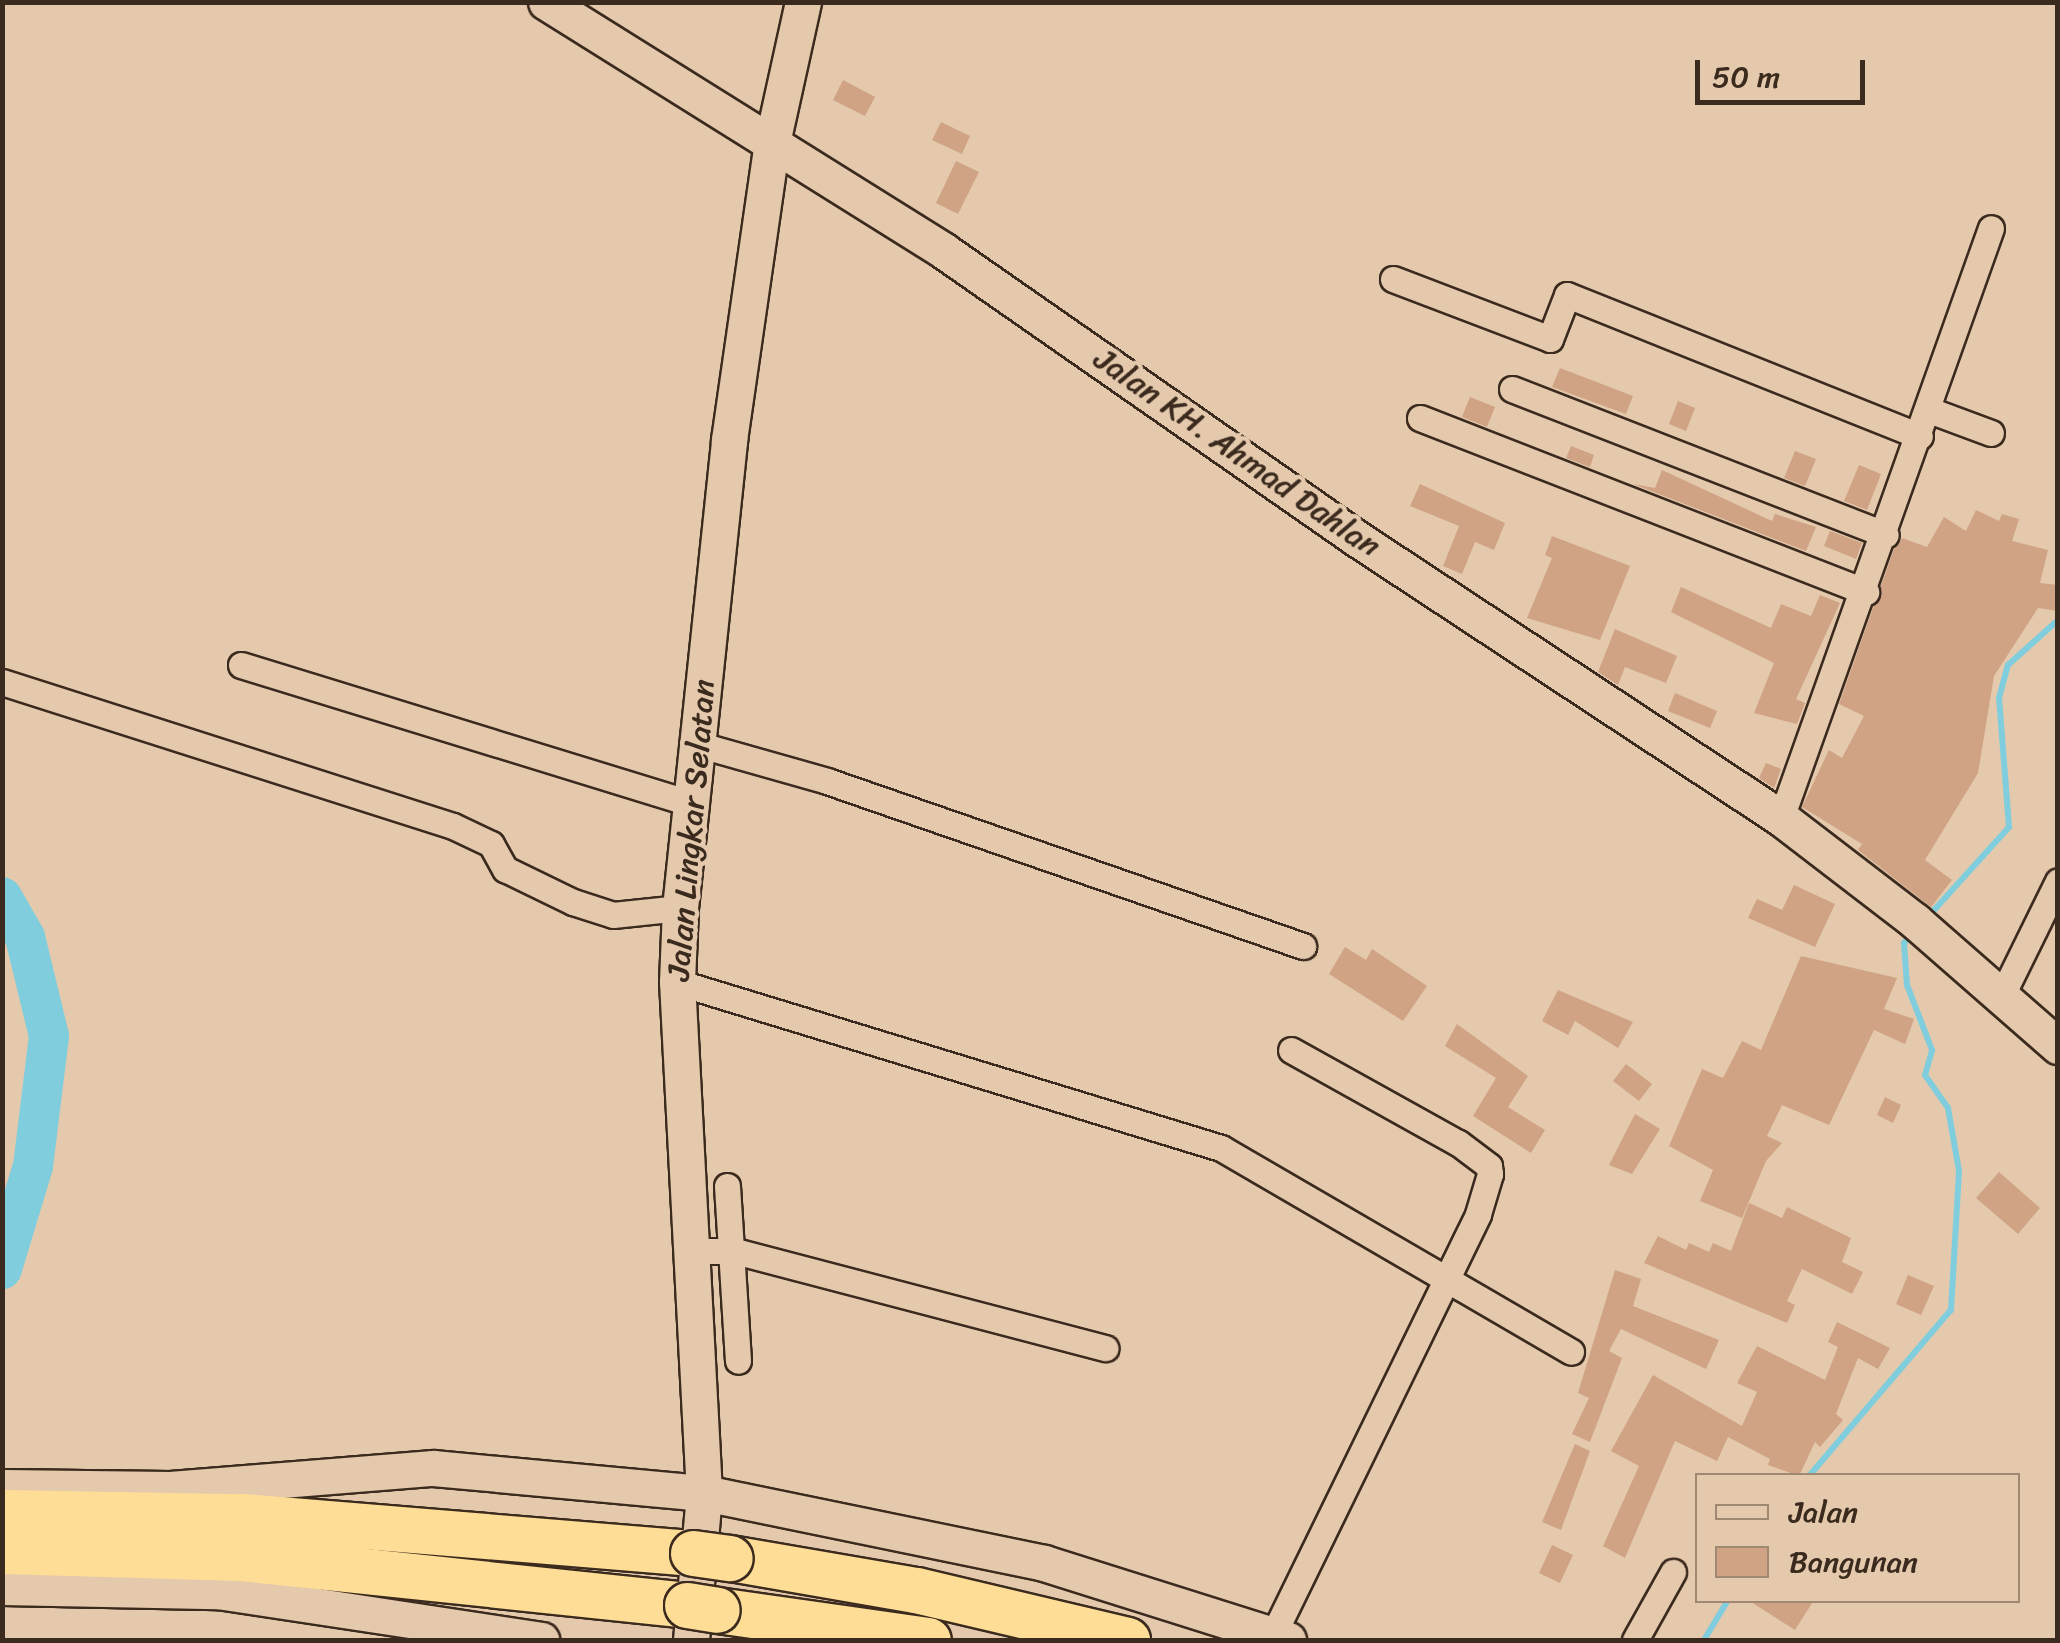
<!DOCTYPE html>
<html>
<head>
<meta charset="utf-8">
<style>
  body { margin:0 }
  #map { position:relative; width:2060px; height:1643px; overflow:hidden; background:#e4c9ac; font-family:Sriracha,sans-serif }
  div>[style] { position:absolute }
  .stream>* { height:6px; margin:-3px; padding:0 3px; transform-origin:3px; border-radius:3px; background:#80cedd }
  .river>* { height:40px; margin:-20px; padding:0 20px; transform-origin:20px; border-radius:20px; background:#80cedd }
  .building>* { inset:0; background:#cfa384 }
  .roads { filter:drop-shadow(2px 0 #3b2a1e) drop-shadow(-2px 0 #3b2a1e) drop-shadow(0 2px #3b2a1e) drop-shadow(0 -2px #3b2a1e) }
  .street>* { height:25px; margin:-12.5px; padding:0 12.5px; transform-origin:12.5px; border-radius:12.5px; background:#e4c9ac }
  .secondary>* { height:35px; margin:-17.5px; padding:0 17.5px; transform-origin:17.5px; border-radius:17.5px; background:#e4c9ac }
  .highway>* { height:45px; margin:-22.5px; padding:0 22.5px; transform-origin:22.5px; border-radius:22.5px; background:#fedd96 }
  .bridges { filter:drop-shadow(2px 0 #3b2a1e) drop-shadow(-2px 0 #3b2a1e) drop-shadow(0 2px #3b2a1e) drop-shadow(0 -2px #3b2a1e) }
  .highway-bridge>* { height:45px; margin:-22.5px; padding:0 22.5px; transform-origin:22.5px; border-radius:22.5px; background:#fedd96 }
  span { translate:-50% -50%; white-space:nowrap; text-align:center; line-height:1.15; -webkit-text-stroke:9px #e4c9ac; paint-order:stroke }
  .street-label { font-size:32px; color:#3b2a1e }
  .frame { position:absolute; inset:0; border:5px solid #3b2a1e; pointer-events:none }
  .legend { position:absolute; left:1695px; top:1473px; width:325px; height:130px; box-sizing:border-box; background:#e4c9ac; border:2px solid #a08973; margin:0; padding:12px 18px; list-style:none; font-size:30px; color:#3b2a1e }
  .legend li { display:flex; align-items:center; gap:20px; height:50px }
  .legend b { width:50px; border:2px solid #a08973 }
  .scale { position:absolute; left:1695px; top:60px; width:170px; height:45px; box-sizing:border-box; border:5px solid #3b2a1e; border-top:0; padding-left:12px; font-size:30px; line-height:35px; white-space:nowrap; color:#3b2a1e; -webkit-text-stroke:8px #e4c9ac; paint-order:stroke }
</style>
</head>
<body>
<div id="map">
  <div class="stream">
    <i style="left:1926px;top:919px;width:124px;rotate:-47.9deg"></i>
    <i style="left:2009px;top:827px;width:129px;rotate:-94.4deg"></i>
    <i style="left:1999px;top:698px;width:34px;rotate:-75deg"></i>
    <i style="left:2008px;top:665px;width:67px;rotate:-42deg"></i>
    <i style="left:1809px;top:1476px;width:218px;rotate:-49.5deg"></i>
    <i style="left:1951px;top:1310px;width:139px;rotate:-86.7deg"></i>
    <i style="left:1959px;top:1171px;width:64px;rotate:-99.9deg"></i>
    <i style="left:1948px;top:1108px;width:40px;rotate:-124.9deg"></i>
    <i style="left:1925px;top:1075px;width:26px;rotate:-74deg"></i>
    <i style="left:1932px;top:1050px;width:70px;rotate:-111deg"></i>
    <i style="left:1907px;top:985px;width:42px;rotate:-94.1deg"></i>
    <i style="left:1904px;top:943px;width:11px;rotate:-49deg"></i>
    <i style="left:1704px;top:1640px;width:47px;rotate:-59deg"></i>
  </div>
  <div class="river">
    <i style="left:2px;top:897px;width:46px;rotate:60.1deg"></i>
    <i style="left:25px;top:937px;width:102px;rotate:76.4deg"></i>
    <i style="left:49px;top:1036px;width:131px;rotate:97deg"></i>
    <i style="left:33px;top:1166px;width:108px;rotate:106.8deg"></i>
  </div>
  <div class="building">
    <i style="clip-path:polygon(843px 80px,875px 97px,865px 116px,833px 100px)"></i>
    <i style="clip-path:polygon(941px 122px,970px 136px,962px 154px,932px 140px)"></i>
    <i style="clip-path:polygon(956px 161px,979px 172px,958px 214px,936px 203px)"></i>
    <i style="clip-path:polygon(1560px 368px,1633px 396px,1626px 414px,1552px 387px)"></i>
    <i style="clip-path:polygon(1470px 397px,1495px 407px,1487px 427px,1462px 417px)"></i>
    <i style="clip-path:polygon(1678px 401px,1695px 408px,1686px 431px,1669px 424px)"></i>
    <i style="clip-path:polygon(1571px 446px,1594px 455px,1590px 467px,1566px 458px)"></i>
    <i style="clip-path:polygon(1795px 451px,1816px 459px,1805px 486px,1784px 478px)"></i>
    <i style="clip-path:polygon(1859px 465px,1881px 474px,1867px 510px,1844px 501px)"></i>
    <i style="clip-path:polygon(1662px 470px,1772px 521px,1775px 514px,1816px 527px,1806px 551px,1633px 484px,1655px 488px)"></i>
    <i style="clip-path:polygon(1420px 484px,1505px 523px,1494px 550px,1475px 542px,1462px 574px,1443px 566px,1459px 526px,1410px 506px)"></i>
    <i style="clip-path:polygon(1976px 510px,1999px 521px,2002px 514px,2019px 519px,2012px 541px,2048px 550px,2040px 583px,2058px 585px,2058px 611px,2038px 608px,1994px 676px,1978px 773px,1925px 860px,1952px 880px,1931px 907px,1858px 850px,1862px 844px,1802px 807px,1829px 750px,1842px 758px,1864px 716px,1839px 704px,1894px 549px,1902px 538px,1927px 547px,1944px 517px,1966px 531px)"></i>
    <i style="clip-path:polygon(1830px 531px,1862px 543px,1856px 559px,1824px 546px)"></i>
    <i style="clip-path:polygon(1552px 536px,1630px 566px,1600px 640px,1527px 618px,1552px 558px,1545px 555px)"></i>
    <i style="clip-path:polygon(1681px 587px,1771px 628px,1781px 604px,1811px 616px,1820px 595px,1840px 603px,1796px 699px,1805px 703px,1797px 724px,1754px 713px,1774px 663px,1671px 612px)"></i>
    <i style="clip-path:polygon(1615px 629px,1677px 656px,1666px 683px,1625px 667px,1618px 685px,1598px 672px)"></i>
    <i style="clip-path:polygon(1675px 693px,1717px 711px,1710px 728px,1668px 711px)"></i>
    <i style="clip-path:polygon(1766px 763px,1781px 769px,1774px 788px,1759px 778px)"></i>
    <i style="clip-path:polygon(1794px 885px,1835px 904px,1815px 947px,1748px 918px,1757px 899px,1782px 910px)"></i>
    <i style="clip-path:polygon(1345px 947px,1366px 960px,1372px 949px,1427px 986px,1403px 1021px,1329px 974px)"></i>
    <i style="clip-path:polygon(1801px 956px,1897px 978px,1884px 1009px,1914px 1019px,1905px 1044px,1874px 1030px,1829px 1125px,1782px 1105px,1767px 1136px,1782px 1143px,1766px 1161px,1742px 1218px,1700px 1201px,1713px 1170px,1669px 1146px,1702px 1069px,1723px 1078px,1742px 1041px,1761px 1050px)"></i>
    <i style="clip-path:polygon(1558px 990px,1633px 1022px,1618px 1048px,1575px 1021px,1568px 1035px,1542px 1021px)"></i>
    <i style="clip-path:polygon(1457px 1024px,1528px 1076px,1508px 1107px,1545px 1130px,1531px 1153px,1473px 1116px,1496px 1078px,1445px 1046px)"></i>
    <i style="clip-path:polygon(1626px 1064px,1652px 1084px,1639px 1101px,1613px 1081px)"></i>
    <i style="clip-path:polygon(1885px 1097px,1901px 1105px,1893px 1123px,1877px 1115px)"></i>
    <i style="clip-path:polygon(1635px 1114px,1660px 1129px,1632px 1174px,1609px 1165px)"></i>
    <i style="clip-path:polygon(1999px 1172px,2040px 1208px,2018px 1234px,1976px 1198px)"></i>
    <i style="clip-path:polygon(1749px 1203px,1782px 1218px,1787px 1207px,1851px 1238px,1842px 1262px,1863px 1272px,1852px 1294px,1802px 1269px,1787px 1301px,1795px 1305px,1787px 1323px,1644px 1263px,1658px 1236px,1686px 1250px,1689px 1243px,1709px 1252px,1713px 1243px,1731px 1251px)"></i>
    <i style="clip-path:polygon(1615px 1270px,1641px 1279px,1633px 1306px,1719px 1340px,1706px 1369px,1621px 1329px,1609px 1351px,1622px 1358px,1590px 1442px,1572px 1434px,1589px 1398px,1578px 1393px)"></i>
    <i style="clip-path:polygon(1908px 1275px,1934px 1286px,1921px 1315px,1896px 1304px)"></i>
    <i style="clip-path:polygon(1837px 1322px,1890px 1348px,1878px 1369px,1858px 1358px,1836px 1414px,1843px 1420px,1820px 1447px,1815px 1442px,1799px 1476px,1768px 1465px,1770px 1459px,1728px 1437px,1717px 1461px,1675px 1441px,1625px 1558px,1603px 1546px,1639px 1466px,1611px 1451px,1653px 1375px,1742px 1426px,1757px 1392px,1737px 1383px,1757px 1346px,1825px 1380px,1838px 1347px,1828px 1342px)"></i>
    <i style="clip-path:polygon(1575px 1444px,1590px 1451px,1561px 1530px,1542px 1522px)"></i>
    <i style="clip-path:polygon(1552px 1545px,1573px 1555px,1560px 1583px,1539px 1573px)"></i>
    <i style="clip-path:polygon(1748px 1600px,1814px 1600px,1795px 1630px)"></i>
  </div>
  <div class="roads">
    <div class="street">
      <i style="left:1393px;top:279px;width:168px;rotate:20.9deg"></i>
      <i style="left:1550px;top:339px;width:47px;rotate:-68.9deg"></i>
      <i style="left:1567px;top:295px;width:380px;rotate:21.8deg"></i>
      <i style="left:1512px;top:389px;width:401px;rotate:21.3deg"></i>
      <i style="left:1929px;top:410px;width:66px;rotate:20.4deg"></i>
      <i style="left:1420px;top:418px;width:479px;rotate:21.3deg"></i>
      <i style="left:241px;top:665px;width:472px;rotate:17.1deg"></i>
      <i style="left:2px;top:682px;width:473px;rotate:17.7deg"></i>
      <i style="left:453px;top:826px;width:42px;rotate:25.3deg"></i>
      <i style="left:491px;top:844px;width:29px;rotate:61deg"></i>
      <i style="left:505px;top:869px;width:76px;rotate:25.9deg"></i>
      <i style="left:573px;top:902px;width:42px;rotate:18deg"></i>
      <i style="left:613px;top:915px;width:67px;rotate:-6deg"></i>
      <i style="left:700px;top:745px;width:132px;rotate:15.8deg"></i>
      <i style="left:827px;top:781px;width:504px;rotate:19.12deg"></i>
      <i style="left:1781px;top:818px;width:626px;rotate:-70.41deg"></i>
      <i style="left:677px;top:982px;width:569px;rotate:16.97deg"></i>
      <i style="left:1221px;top:1148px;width:405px;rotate:30.2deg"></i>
      <i style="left:2001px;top:997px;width:129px;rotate:-63.8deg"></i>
      <i style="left:727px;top:1186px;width:175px;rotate:86.4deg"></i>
      <i style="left:695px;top:1251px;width:40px"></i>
      <i style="left:735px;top:1251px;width:383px;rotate:14.7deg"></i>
      <i style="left:1273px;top:1635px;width:468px;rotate:-64deg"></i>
      <i style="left:1478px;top:1214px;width:42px;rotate:-73.3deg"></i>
      <i style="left:1490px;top:1174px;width:8px;rotate:-97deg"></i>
      <i style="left:1489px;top:1166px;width:39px;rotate:-143deg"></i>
      <i style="left:1458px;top:1143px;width:191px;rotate:-150.9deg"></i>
      <i style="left:1635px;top:1640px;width:78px;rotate:-60.8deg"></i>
    </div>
    <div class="secondary">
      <i style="left:546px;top:2px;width:469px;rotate:32deg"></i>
      <i style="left:944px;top:251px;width:502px;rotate:34.86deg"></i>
      <i style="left:1356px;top:538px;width:509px;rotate:33.38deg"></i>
      <i style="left:1781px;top:818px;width:169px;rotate:37.5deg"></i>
      <i style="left:1915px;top:921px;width:190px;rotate:41.2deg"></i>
      <i style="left:2px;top:1487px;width:168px;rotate:0.7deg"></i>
      <i style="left:170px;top:1489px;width:264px;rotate:-4.6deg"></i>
      <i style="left:433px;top:1468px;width:272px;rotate:5.3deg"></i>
      <i style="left:704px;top:1493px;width:347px;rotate:11.6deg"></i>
      <i style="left:1044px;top:1563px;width:256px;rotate:17.5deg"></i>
      <i style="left:2px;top:1587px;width:216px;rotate:1.1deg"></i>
      <i style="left:218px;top:1591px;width:327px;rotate:8.6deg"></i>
      <i style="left:691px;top:1640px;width:148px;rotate:-84.9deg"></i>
      <i style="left:704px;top:1493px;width:512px;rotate:-93.02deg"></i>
      <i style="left:677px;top:982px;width:74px;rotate:-87.7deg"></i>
      <i style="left:680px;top:908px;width:471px;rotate:-84deg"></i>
      <i style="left:729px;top:440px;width:300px;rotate:-81.8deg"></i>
      <i style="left:772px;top:143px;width:144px;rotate:-77.6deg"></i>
    </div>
    <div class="highway">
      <i style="left:2px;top:1512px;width:240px;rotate:1deg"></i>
      <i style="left:242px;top:1516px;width:453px;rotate:4.7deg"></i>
      <i style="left:2px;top:1551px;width:239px;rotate:1.7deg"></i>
      <i style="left:241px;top:1558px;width:448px;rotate:6deg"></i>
      <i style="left:730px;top:1558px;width:189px;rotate:9.8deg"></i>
      <i style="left:916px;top:1590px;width:217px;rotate:13.3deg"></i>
      <i style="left:717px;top:1610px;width:213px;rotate:8.1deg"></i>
    </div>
  </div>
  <div class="bridges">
    <div class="highway-bridge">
      <i style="left:693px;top:1553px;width:37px;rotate:8deg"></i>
      <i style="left:687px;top:1605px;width:30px;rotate:9deg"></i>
    </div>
  </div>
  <div class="street-label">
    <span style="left:1237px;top:453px;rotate:35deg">Jalan KH. Ahmad Dahlan</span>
    <span style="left:692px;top:830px;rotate:-85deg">Jalan Lingkar Selatan</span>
  </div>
  <div class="frame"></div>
  <ul class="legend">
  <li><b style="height:12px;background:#e4c9ac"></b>Jalan</li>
  <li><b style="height:28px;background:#cfa384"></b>Bangunan</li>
  </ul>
  <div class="scale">50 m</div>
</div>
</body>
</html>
